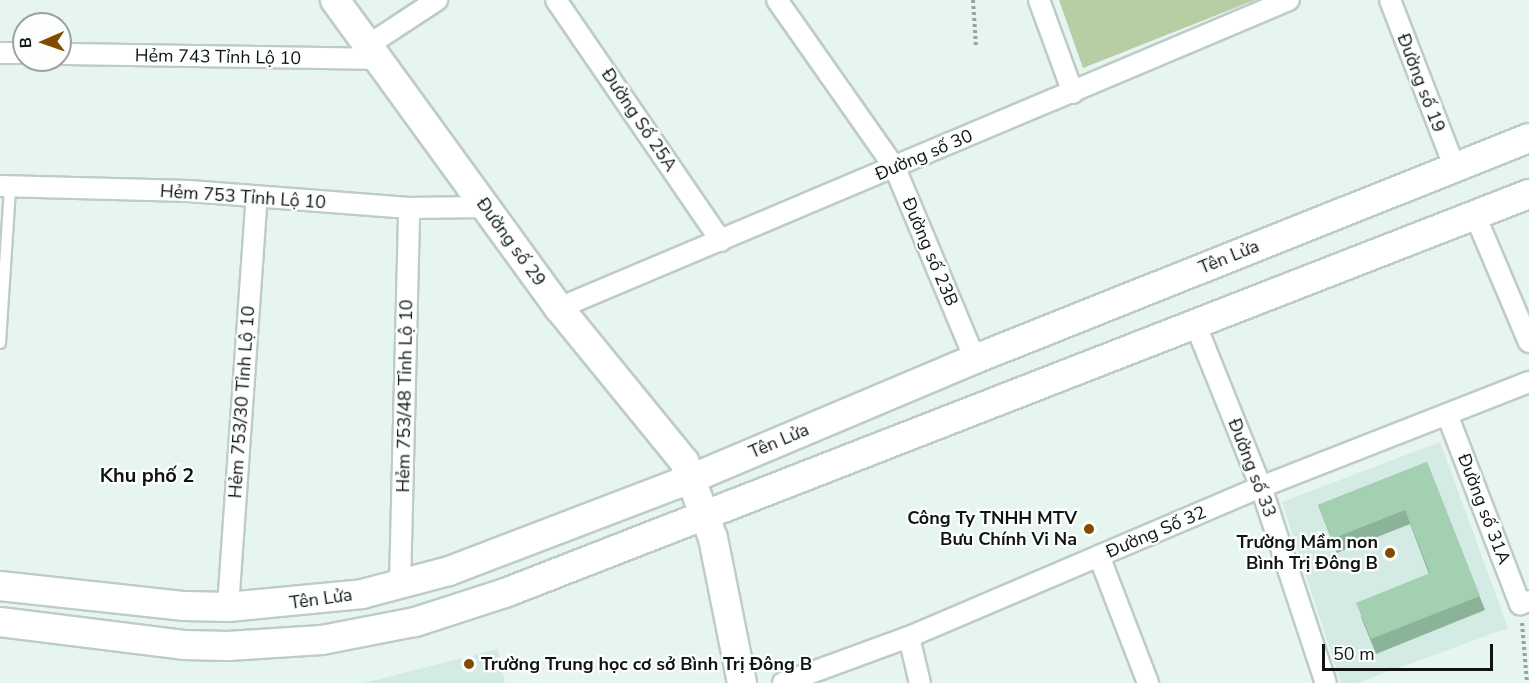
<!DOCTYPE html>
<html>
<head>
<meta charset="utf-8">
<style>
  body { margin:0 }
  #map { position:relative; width:1529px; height:683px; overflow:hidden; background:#e6f5f0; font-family:"Nunito Sans",sans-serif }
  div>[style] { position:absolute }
  .built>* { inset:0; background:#d3ebe4 }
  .green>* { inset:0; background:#b7cea4 }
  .path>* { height:4px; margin-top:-2px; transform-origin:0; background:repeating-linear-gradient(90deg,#97a39f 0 3px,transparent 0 6px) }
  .roads { filter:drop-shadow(2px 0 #beccc8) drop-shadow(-2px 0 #beccc8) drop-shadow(0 2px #beccc8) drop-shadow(0 -2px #beccc8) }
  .lane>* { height:10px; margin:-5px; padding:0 5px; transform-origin:5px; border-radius:5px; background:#fff }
  .street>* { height:20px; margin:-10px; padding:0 10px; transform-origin:10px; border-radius:10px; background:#fff }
  .secondary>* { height:28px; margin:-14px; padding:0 14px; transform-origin:14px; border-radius:14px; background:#fff }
  .wall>* { inset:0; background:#8bb397 }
  .building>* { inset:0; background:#a2d0b0 }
  .dots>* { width:16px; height:16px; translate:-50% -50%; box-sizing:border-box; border:3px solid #fcfffe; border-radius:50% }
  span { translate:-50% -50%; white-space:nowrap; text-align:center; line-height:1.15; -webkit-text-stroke:4.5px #fcfffe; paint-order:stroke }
  .street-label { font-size:18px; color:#101514 }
  .poi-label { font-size:18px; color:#101514; font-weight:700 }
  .right { translate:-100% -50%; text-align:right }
  .left { translate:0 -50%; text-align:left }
  .neighbourhood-label { font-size:20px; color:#101514; font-weight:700 }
  .north { position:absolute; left:12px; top:12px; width:60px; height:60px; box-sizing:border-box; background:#fcfffe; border:2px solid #9ea1a0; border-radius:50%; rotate:268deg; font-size:16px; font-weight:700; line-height:24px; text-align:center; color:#101514 }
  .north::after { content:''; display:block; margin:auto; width:21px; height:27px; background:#844b00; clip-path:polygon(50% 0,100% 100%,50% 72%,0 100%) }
  .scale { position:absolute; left:1322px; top:644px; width:171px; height:27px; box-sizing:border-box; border:3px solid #101514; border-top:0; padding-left:8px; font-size:18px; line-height:21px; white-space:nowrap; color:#101514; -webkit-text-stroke:4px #fcfffe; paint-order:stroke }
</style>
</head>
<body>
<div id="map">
  <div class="built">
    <i style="clip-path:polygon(1440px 442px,1508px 628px,1357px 683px,1341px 683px,1282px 502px)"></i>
    <i style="clip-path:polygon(498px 649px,505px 683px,362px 683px,376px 680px)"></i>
  </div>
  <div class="green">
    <i style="clip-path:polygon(1059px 0,1255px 0,1083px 68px)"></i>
  </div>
  <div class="path">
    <i style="left:973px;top:0;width:47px;rotate:86.3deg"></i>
    <i style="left:1522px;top:623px;width:60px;rotate:85.2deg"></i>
  </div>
  <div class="roads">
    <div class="lane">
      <i style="left:0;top:343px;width:156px;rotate:-86.3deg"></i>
    </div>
    <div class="street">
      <i style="left:556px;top:0;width:292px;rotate:55.6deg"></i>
      <i style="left:777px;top:0;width:205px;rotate:54.9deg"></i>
      <i style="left:895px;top:168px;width:207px;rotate:67.3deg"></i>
      <i style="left:1039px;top:0;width:99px;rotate:69.9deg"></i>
      <i style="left:1390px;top:0;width:178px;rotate:68.9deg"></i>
      <i style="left:367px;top:46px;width:84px;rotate:-33.3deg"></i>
      <i style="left:0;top:53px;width:24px"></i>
      <i style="left:60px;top:54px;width:316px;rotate:0.9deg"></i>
      <i style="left:0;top:186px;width:189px;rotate:1.5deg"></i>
      <i style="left:189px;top:191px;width:221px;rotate:4.4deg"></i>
      <i style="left:409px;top:208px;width:77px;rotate:-0.7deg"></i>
      <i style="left:1475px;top:215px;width:138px;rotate:67deg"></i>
      <i style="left:559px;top:308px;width:792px;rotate:-22.88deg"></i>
      <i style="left:1195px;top:323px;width:177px;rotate:68.1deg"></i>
      <i style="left:1261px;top:487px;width:206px;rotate:71.7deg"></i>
      <i style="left:1447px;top:414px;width:204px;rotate:69deg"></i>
      <i style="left:1520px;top:604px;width:9px;rotate:-18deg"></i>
      <i style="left:1099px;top:556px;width:136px;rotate:68.9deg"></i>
      <i style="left:400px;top:585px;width:377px;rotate:-88.6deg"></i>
      <i style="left:228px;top:607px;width:411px;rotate:-86deg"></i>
      <i style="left:909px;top:637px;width:47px;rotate:76.6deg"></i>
      <i style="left:783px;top:683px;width:134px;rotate:-20.1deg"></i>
      <i style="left:909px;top:637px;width:383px;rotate:-23.1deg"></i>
      <i style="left:1261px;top:487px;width:288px;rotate:-21.4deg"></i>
    </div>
    <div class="secondary">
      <i style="left:335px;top:0;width:381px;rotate:54deg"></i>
      <i style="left:559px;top:308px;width:198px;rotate:50.8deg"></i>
      <i style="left:684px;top:461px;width:82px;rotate:69.4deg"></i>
      <i style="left:713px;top:538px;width:148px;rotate:78.7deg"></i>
      <i style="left:0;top:586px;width:186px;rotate:6.2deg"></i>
      <i style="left:185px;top:606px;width:43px;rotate:1.3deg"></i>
      <i style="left:228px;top:607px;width:135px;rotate:-5.5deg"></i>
      <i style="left:362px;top:594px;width:90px;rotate:-14.8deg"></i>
      <i style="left:449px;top:571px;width:261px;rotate:-20.9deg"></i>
      <i style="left:693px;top:478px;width:306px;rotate:-22.9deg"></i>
      <i style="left:975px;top:359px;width:596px;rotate:-21.75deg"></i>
      <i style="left:0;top:622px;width:185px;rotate:7.1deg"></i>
      <i style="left:184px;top:645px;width:44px;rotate:1.3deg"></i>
      <i style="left:228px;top:646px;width:94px;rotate:-3.7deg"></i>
      <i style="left:322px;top:640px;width:95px;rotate:-11deg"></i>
      <i style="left:415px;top:622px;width:95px;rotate:-17.9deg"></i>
      <i style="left:505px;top:593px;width:1099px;rotate:-21.29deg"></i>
    </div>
  </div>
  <div class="wall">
    <i style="clip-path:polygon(1427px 462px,1485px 610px,1376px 654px,1361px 617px,1429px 574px,1410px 524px,1337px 553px,1318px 505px)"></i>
  </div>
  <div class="building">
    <i style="clip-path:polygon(1427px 462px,1480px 596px,1371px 639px,1356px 603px,1430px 573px,1405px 510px,1332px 539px,1318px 505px)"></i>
  </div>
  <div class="dots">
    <i style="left:1089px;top:529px;background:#844b00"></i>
    <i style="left:1390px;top:553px;background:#844b00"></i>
    <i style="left:469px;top:664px;background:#844b00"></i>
  </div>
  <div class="street-label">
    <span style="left:218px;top:57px;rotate:1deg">Hẻm 743 Tỉnh Lộ 10</span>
    <span style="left:1421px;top:83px;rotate:69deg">Đường số 19</span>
    <span style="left:639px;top:120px;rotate:56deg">Đường Số 25A</span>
    <span style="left:924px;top:155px;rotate:-23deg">Đường số 30</span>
    <span style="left:243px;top:197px;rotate:4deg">Hẻm 753 Tỉnh Lộ 10</span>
    <span style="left:511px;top:242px;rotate:54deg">Đường số 29</span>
    <span style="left:930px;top:252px;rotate:67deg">Đường số 23B</span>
    <span style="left:1229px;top:257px;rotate:-22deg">Tên Lửa</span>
    <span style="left:405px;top:396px;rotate:-89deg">Hẻm 753/48 Tỉnh Lộ 10</span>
    <span style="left:242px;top:402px;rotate:-86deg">Hẻm 753/30 Tỉnh Lộ 10</span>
    <span style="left:779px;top:441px;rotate:-23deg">Tên Lửa</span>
    <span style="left:1252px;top:468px;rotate:69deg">Đường số 33</span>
    <span style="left:1484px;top:509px;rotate:69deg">Đường số 31A</span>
    <span style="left:1156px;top:532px;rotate:-23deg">Đường Số 32</span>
    <span style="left:321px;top:599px;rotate:-8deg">Tên Lửa</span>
  </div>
  <div class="poi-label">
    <span class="right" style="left:1077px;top:529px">Công Ty TNHH MTV<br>Bưu Chính Vi Na</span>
    <span class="right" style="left:1378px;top:553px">Trường Mầm non<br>Bình Trị Đông B</span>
    <span class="left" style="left:481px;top:664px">Trường Trung học cơ sở Bình Trị Đông B</span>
  </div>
  <div class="neighbourhood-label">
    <span style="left:147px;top:475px">Khu phố 2</span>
  </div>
  <div class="north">B</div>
  <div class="scale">50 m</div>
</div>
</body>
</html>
